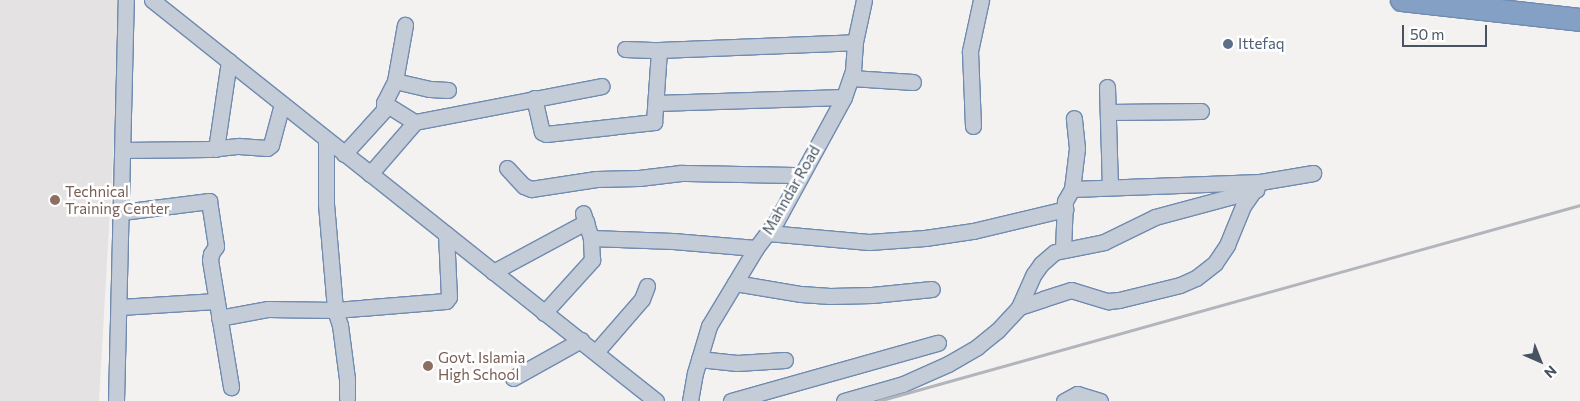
<!DOCTYPE html>
<html>
<head>
<meta charset="utf-8">
<style>
  body { margin:0 }
  #map { position:relative; width:1580px; height:401px; overflow:hidden; background:#f4f1f1; font-family:Commissioner,sans-serif }
  div>[style] { position:absolute }
  .education>* { inset:0; background:#e5e2e3 }
  .roads { filter:drop-shadow(1px 0 #6f8bb0) drop-shadow(-1px 0 #6f8bb0) drop-shadow(0 1px #6f8bb0) drop-shadow(0 -1px #6f8bb0) }
  .minor>* { height:15px; margin:-7.5px; padding:0 7.5px; transform-origin:7.5px; border-radius:7.5px; background:#c3ccd7 }
  .highway>* { height:22px; margin:-11px; padding:0 11px; transform-origin:11px; border-radius:11px; background:#84a0c4 }
  .rail>* { height:3px; margin:-1.5px; padding:0 1.5px; transform-origin:1.5px; border-radius:1.5px; background:#b2b6bc }
  .dots>* { width:14px; height:14px; translate:-50% -50%; box-sizing:border-box; border:2px solid #fff; border-radius:50% }
  span { translate:-50% -50%; white-space:nowrap; text-align:center; line-height:1.15; -webkit-text-stroke:5px #fff; paint-order:stroke }
  .service-label { font-size:15px; color:#4e5e75 }
  .left { translate:0 -50%; text-align:left }
  .street-label { font-size:15px; color:#475361 }
  .education-label { font-size:15px; color:#785e54 }
  .north { position:absolute; left:1515px; top:336px; width:50px; height:50px; -webkit-text-stroke:4px #fff; paint-order:stroke; rotate:136deg; font-size:14px; font-weight:700; line-height:20px; text-align:center; color:#475361 }
  .north::after { content:''; display:block; margin:auto; width:18px; height:22px; background:#475361; clip-path:polygon(50% 0,100% 100%,50% 72%,0 100%) }
  .scale { position:absolute; left:1402px; top:25px; width:85px; height:22px; box-sizing:border-box; border:2px solid #475361; border-top:0; padding-left:6px; font-size:15px; line-height:18px; white-space:nowrap; color:#475361; -webkit-text-stroke:4px #fff; paint-order:stroke }
</style>
</head>
<body>
<div id="map">
  <div class="education">
    <i style="clip-path:polygon(0 0,122px 0,99px 401px,0 401px)"></i>
  </div>
  <div class="roads">
    <div class="minor">
      <i style="left:152px;top:0;width:644px;rotate:38.51deg"></i>
      <i style="left:625px;top:49px;width:34px;rotate:2deg"></i>
      <i style="left:659px;top:50px;width:196px;rotate:-2.3deg"></i>
      <i style="left:851px;top:78px;width:62px;rotate:3.7deg"></i>
      <i style="left:395px;top:81px;width:36px;rotate:13deg"></i>
      <i style="left:430px;top:89px;width:18px;rotate:3deg"></i>
      <i style="left:1107px;top:87px;width:100px;rotate:88.3deg"></i>
      <i style="left:534px;top:98px;width:35px;rotate:77deg"></i>
      <i style="left:542px;top:132px;width:4px;rotate:27deg"></i>
      <i style="left:546px;top:134px;width:109px;rotate:-6.3deg"></i>
      <i style="left:654px;top:122px;width:72px;rotate:-86deg"></i>
      <i style="left:384px;top:103px;width:36px;rotate:32deg"></i>
      <i style="left:656px;top:103px;width:188px;rotate:-1.8deg"></i>
      <i style="left:1109px;top:112px;width:92px;rotate:-0.6deg"></i>
      <i style="left:973px;top:126px;width:75px;rotate:-92.3deg"></i>
      <i style="left:970px;top:51px;width:52px;rotate:-77.8deg"></i>
      <i style="left:326px;top:139px;width:65px;rotate:90deg"></i>
      <i style="left:326px;top:204px;width:106px;rotate:85.1deg"></i>
      <i style="left:335px;top:310px;width:16px;rotate:72deg"></i>
      <i style="left:340px;top:325px;width:54px;rotate:82.6deg"></i>
      <i style="left:347px;top:379px;width:19px;rotate:90deg"></i>
      <i style="left:216px;top:149px;width:89px;rotate:-81.6deg"></i>
      <i style="left:123px;top:150px;width:86px;rotate:-0.7deg"></i>
      <i style="left:209px;top:149px;width:30px;rotate:-6deg"></i>
      <i style="left:239px;top:146px;width:28px;rotate:4deg"></i>
      <i style="left:267px;top:148px;width:5px;rotate:-37deg"></i>
      <i style="left:271px;top:145px;width:42px;rotate:-75deg"></i>
      <i style="left:344px;top:154px;width:59px;rotate:-47.7deg"></i>
      <i style="left:384px;top:110px;width:7px;rotate:-90deg"></i>
      <i style="left:384px;top:103px;width:25px;rotate:-63deg"></i>
      <i style="left:395px;top:81px;width:57px;rotate:-79.9deg"></i>
      <i style="left:507px;top:168px;width:25px;rotate:47deg"></i>
      <i style="left:524px;top:186px;width:8px;rotate:23deg"></i>
      <i style="left:531px;top:189px;width:66px;rotate:-8.7deg"></i>
      <i style="left:596px;top:179px;width:43px;rotate:-1.3deg"></i>
      <i style="left:639px;top:178px;width:42px;rotate:-6.8deg"></i>
      <i style="left:681px;top:173px;width:119px;rotate:1deg"></i>
      <i style="left:370px;top:174px;width:69px;rotate:-49.1deg"></i>
      <i style="left:415px;top:122px;width:190px;rotate:-10.9deg"></i>
      <i style="left:1072px;top:189px;width:188px;rotate:-2.1deg"></i>
      <i style="left:122px;top:212px;width:88px;rotate:-7.2deg"></i>
      <i style="left:209px;top:201px;width:46px;rotate:81.2deg"></i>
      <i style="left:216px;top:246px;width:9px;rotate:122deg"></i>
      <i style="left:211px;top:254px;width:6px;rotate:99deg"></i>
      <i style="left:210px;top:260px;width:129px;rotate:80.6deg"></i>
      <i style="left:768px;top:233px;width:101px;rotate:5.1deg"></i>
      <i style="left:869px;top:242px;width:56px;rotate:-4.1deg"></i>
      <i style="left:925px;top:238px;width:49px;rotate:-8.3deg"></i>
      <i style="left:973px;top:231px;width:95px;rotate:-13.4deg"></i>
      <i style="left:591px;top:238px;width:82px;rotate:2.1deg"></i>
      <i style="left:673px;top:241px;width:83px;rotate:4.8deg"></i>
      <i style="left:1063px;top:250px;width:49px;rotate:-87.7deg"></i>
      <i style="left:1065px;top:201px;width:14px;rotate:-60deg"></i>
      <i style="left:1072px;top:189px;width:41px;rotate:-83deg"></i>
      <i style="left:1077px;top:148px;width:30px;rotate:-96deg"></i>
      <i style="left:493px;top:272px;width:106px;rotate:-28.3deg"></i>
      <i style="left:735px;top:283px;width:67px;rotate:9.5deg"></i>
      <i style="left:801px;top:294px;width:29px;rotate:4deg"></i>
      <i style="left:830px;top:296px;width:42px;rotate:-1.4deg"></i>
      <i style="left:872px;top:295px;width:60px;rotate:-5.7deg"></i>
      <i style="left:120px;top:307px;width:96px;rotate:-3.6deg"></i>
      <i style="left:1019px;top:307px;width:36px;rotate:-66deg"></i>
      <i style="left:1034px;top:274px;width:12px;rotate:-55deg"></i>
      <i style="left:1041px;top:264px;width:18px;rotate:-41deg"></i>
      <i style="left:1055px;top:252px;width:50px;rotate:-11.5deg"></i>
      <i style="left:1104px;top:242px;width:57px;rotate:-26.1deg"></i>
      <i style="left:1155px;top:217px;width:105px;rotate:-15deg"></i>
      <i style="left:544px;top:313px;width:72px;rotate:-47.8deg"></i>
      <i style="left:592px;top:260px;width:22px;rotate:-93deg"></i>
      <i style="left:591px;top:238px;width:26px;rotate:-108deg"></i>
      <i style="left:219px;top:318px;width:50px;rotate:-10.4deg"></i>
      <i style="left:268px;top:309px;width:67px;rotate:0.9deg"></i>
      <i style="left:335px;top:310px;width:111px;rotate:-4.6deg"></i>
      <i style="left:446px;top:301px;width:5px;rotate:-53deg"></i>
      <i style="left:449px;top:297px;width:63px;rotate:-92.7deg"></i>
      <i style="left:596px;top:352px;width:70px;rotate:-49deg"></i>
      <i style="left:642px;top:299px;width:14px;rotate:-69deg"></i>
      <i style="left:699px;top:359px;width:38px;rotate:6deg"></i>
      <i style="left:737px;top:363px;width:48px;rotate:-3.6deg"></i>
      <i style="left:513px;top:378px;width:78px;rotate:-29.2deg"></i>
      <i style="left:116px;top:401px;width:401px;rotate:-88.6deg"></i>
      <i style="left:690px;top:401px;width:28px;rotate:-80deg"></i>
      <i style="left:695px;top:373px;width:49px;rotate:-73.4deg"></i>
      <i style="left:709px;top:326px;width:91px;rotate:-58.9deg"></i>
      <i style="left:756px;top:248px;width:35px;rotate:-53deg"></i>
      <i style="left:777px;top:220px;width:140px;rotate:-61.4deg"></i>
      <i style="left:844px;top:97px;width:28px;rotate:-71deg"></i>
      <i style="left:853px;top:71px;width:29px;rotate:-86deg"></i>
      <i style="left:855px;top:42px;width:43px;rotate:-77.9deg"></i>
      <i style="left:731px;top:401px;width:215px;rotate:-15.7deg"></i>
      <i style="left:844px;top:401px;width:61px;rotate:-16.1deg"></i>
      <i style="left:903px;top:384px;width:49px;rotate:-24deg"></i>
      <i style="left:948px;top:364px;width:34px;rotate:-30deg"></i>
      <i style="left:977px;top:347px;width:26px;rotate:-39deg"></i>
      <i style="left:997px;top:331px;width:33px;rotate:-47deg"></i>
      <i style="left:1019px;top:307px;width:25px;rotate:-18deg"></i>
      <i style="left:1043px;top:299px;width:29px;rotate:-18deg"></i>
      <i style="left:1071px;top:290px;width:39px;rotate:17deg"></i>
      <i style="left:1108px;top:301px;width:11px;rotate:-5deg"></i>
      <i style="left:1119px;top:300px;width:63px;rotate:-13.8deg"></i>
      <i style="left:1180px;top:285px;width:17px;rotate:-24deg"></i>
      <i style="left:1196px;top:278px;width:24px;rotate:-38deg"></i>
      <i style="left:1215px;top:263px;width:22px;rotate:-56deg"></i>
      <i style="left:1227px;top:245px;width:42px;rotate:-67.7deg"></i>
      <i style="left:1243px;top:206px;width:29px;rotate:-55deg"></i>
      <i style="left:1260px;top:182px;width:54px;rotate:-9.6deg"></i>
      <i style="left:1064px;top:401px;width:15px;rotate:-28deg"></i>
      <i style="left:1077px;top:394px;width:24px;rotate:17deg"></i>
    </div>
    <div class="highway">
      <i style="left:1402px;top:0;width:179px;rotate:6.4deg"></i>
    </div>
  </div>
  <div class="rail">
    <i style="left:878px;top:401px;width:729px;rotate:-15.6deg"></i>
  </div>
  <div class="dots">
    <i style="left:1228px;top:44px;background:#5c6f8a"></i>
    <i style="left:55px;top:200px;background:#8d6e63"></i>
    <i style="left:428px;top:366px;background:#8d6e63"></i>
  </div>
  <div class="service-label">
    <span class="left" style="left:1238px;top:44px">Ittefaq</span>
  </div>
  <div class="street-label">
    <span style="left:791px;top:190px;rotate:-60deg">Mahndar Road</span>
  </div>
  <div class="education-label">
    <span class="left" style="left:65px;top:200px">Technical<br>Training Center</span>
    <span class="left" style="left:438px;top:366px">Govt. Islamia<br>High School</span>
  </div>
  <div class="north">N</div>
  <div class="scale">50 m</div>
</div>
</body>
</html>
